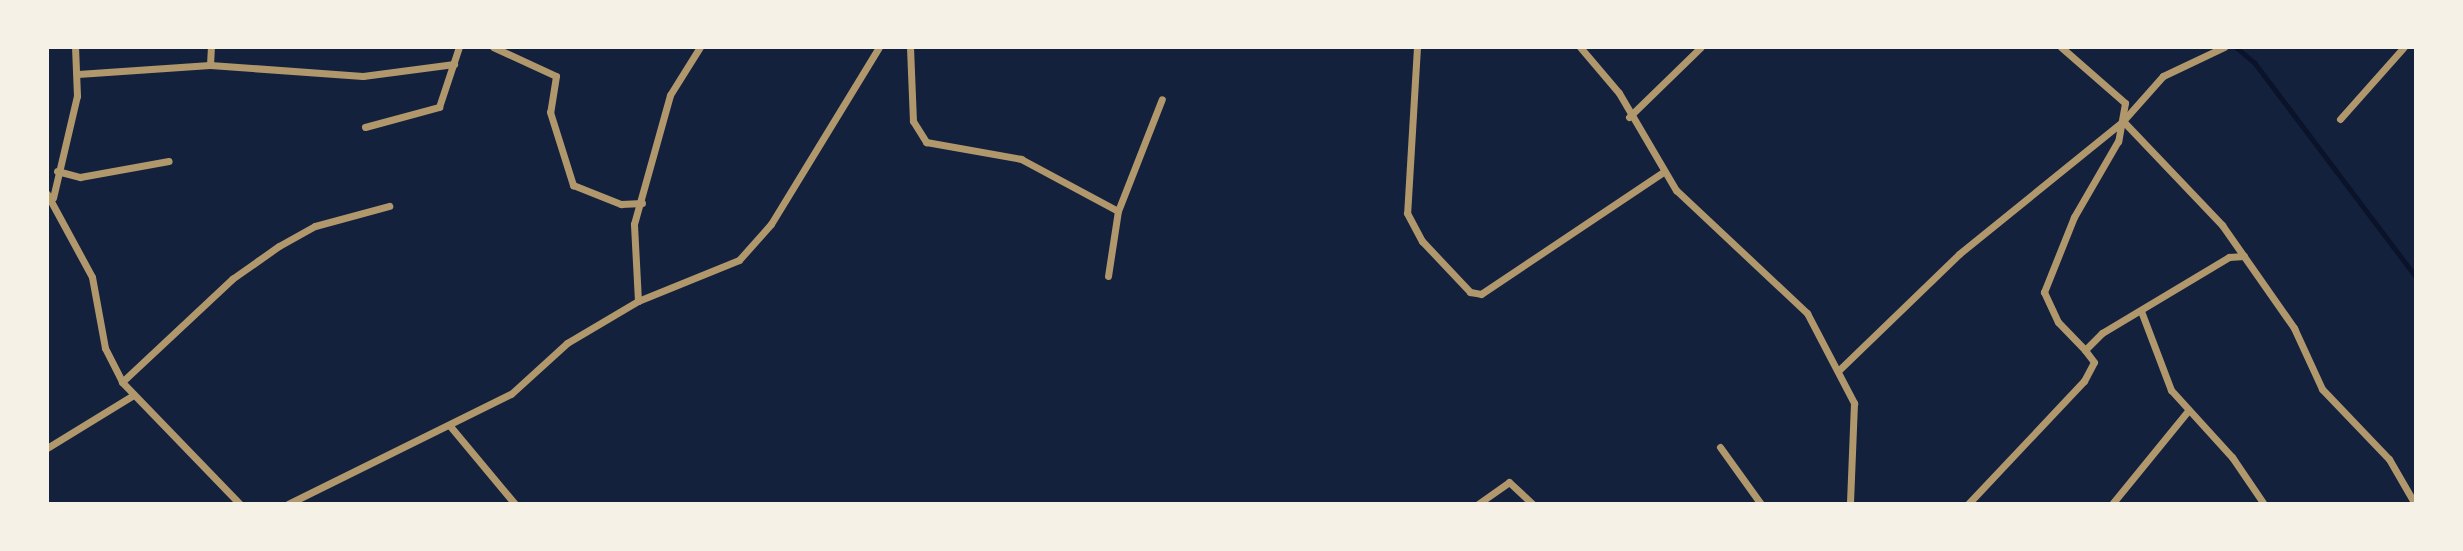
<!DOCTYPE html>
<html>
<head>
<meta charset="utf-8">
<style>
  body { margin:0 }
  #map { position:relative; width:2463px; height:551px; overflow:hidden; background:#14213d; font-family:"Asap Condensed",sans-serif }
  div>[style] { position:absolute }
  .stream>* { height:4.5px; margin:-2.25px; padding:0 2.25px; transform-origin:2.25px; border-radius:2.25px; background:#0b132b }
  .minor>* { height:7px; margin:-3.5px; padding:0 3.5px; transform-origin:3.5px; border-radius:3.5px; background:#b1986c }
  span { translate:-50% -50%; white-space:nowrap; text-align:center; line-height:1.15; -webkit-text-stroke:6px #f6f1e7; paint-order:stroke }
  .frame { position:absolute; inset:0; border:49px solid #f6f1e7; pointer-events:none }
</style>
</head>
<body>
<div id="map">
  <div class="stream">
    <i style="left:2236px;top:47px;width:25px;rotate:40deg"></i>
    <i style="left:2255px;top:63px;width:268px;rotate:53deg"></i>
  </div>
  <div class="minor">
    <i style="left:493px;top:47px;width:69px;rotate:24.7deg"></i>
    <i style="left:556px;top:76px;width:36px;rotate:99deg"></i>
    <i style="left:550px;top:112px;width:77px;rotate:72.5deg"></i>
    <i style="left:573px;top:185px;width:52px;rotate:21.6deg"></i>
    <i style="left:621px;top:204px;width:21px;rotate:-3deg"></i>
    <i style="left:910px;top:47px;width:74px;rotate:87.7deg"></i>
    <i style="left:913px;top:121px;width:25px;rotate:58deg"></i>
    <i style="left:926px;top:142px;width:97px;rotate:10.1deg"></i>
    <i style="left:1021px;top:159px;width:110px;rotate:28.2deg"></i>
    <i style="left:1417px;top:47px;width:166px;rotate:93.4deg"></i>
    <i style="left:1407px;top:213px;width:32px;rotate:62deg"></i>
    <i style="left:1422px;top:241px;width:70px;rotate:46.7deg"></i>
    <i style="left:1470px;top:292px;width:11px;rotate:10deg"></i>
    <i style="left:1481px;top:294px;width:218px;rotate:-33.8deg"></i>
    <i style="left:1580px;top:47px;width:60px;rotate:49.7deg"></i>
    <i style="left:1619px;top:93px;width:113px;rotate:59.6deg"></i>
    <i style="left:1676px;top:190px;width:180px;rotate:43.2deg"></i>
    <i style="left:1807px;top:313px;width:102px;rotate:62.4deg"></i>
    <i style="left:1854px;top:403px;width:101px;rotate:92.3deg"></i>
    <i style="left:2061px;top:47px;width:85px;rotate:41.2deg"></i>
    <i style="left:2125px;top:103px;width:39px;rotate:100deg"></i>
    <i style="left:2118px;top:141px;width:88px;rotate:120.1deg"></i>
    <i style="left:2074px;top:217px;width:81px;rotate:111.8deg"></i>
    <i style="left:2044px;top:292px;width:33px;rotate:65deg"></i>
    <i style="left:2058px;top:322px;width:39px;rotate:46deg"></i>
    <i style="left:210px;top:65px;width:18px;rotate:-87deg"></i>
    <i style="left:78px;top:74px;width:132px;rotate:-3.9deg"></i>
    <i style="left:210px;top:65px;width:153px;rotate:4.1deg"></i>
    <i style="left:363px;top:76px;width:92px;rotate:-7.5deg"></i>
    <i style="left:1629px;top:117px;width:100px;rotate:-44.2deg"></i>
    <i style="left:2340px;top:119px;width:96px;rotate:-48.4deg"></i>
    <i style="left:2123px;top:121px;width:144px;rotate:46.4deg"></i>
    <i style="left:2222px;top:225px;width:126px;rotate:55deg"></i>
    <i style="left:2294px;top:328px;width:67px;rotate:65.3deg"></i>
    <i style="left:2322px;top:389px;width:97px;rotate:46.3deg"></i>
    <i style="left:2389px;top:459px;width:52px;rotate:60deg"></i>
    <i style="left:365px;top:127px;width:77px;rotate:-15.1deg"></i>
    <i style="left:439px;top:107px;width:63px;rotate:-71.6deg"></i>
    <i style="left:57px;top:171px;width:24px;rotate:15deg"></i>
    <i style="left:80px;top:177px;width:90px;rotate:-10.2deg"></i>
    <i style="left:47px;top:194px;width:94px;rotate:61.5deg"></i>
    <i style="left:92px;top:277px;width:72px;rotate:79.6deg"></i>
    <i style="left:105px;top:348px;width:38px;rotate:63deg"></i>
    <i style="left:122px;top:382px;width:170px;rotate:46deg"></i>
    <i style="left:53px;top:198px;width:105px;rotate:-76.8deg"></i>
    <i style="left:77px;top:96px;width:49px;rotate:-92.3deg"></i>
    <i style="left:1108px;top:276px;width:66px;rotate:-81.3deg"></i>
    <i style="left:1118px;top:211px;width:120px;rotate:-68.6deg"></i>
    <i style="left:638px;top:301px;width:77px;rotate:-93deg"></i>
    <i style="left:634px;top:224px;width:134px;rotate:-74.4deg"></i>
    <i style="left:670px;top:95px;width:57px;rotate:-58deg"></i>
    <i style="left:2141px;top:311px;width:85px;rotate:69.2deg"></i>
    <i style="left:2171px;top:390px;width:91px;rotate:47.7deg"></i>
    <i style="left:2232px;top:457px;width:57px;rotate:55.8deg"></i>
    <i style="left:1839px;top:370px;width:167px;rotate:-44deg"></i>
    <i style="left:1959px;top:254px;width:211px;rotate:-39deg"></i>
    <i style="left:2123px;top:121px;width:60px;rotate:-48.4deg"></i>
    <i style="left:2163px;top:76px;width:68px;rotate:-25.4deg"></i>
    <i style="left:122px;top:382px;width:151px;rotate:-43.1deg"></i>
    <i style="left:232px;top:279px;width:57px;rotate:-35.1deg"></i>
    <i style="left:279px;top:246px;width:41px;rotate:-29.1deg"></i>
    <i style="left:315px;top:226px;width:77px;rotate:-15.1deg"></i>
    <i style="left:450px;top:426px;width:102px;rotate:50.2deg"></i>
    <i style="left:1720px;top:447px;width:70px;rotate:54.3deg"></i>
    <i style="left:47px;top:448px;width:100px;rotate:-31.5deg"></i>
    <i style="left:288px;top:504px;width:249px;rotate:-26.3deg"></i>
    <i style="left:511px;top:394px;width:76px;rotate:-42.3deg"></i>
    <i style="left:567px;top:343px;width:82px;rotate:-30.6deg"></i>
    <i style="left:638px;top:301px;width:109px;rotate:-22.1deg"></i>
    <i style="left:739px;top:260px;width:48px;rotate:-48.4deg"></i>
    <i style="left:771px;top:224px;width:207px;rotate:-58.6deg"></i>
    <i style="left:1478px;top:504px;width:38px;rotate:-35deg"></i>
    <i style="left:1509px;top:482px;width:33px;rotate:43deg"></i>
    <i style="left:1968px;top:504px;width:169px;rotate:-46.7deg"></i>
    <i style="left:2084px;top:381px;width:21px;rotate:-62deg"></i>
    <i style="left:2094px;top:362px;width:15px;rotate:-127deg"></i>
    <i style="left:2085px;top:350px;width:24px;rotate:-45deg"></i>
    <i style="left:2102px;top:333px;width:148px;rotate:-30.9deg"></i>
    <i style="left:2229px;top:257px;width:15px;rotate:-4deg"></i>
    <i style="left:2112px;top:504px;width:119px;rotate:-50.8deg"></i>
  </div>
  <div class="frame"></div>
</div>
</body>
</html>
